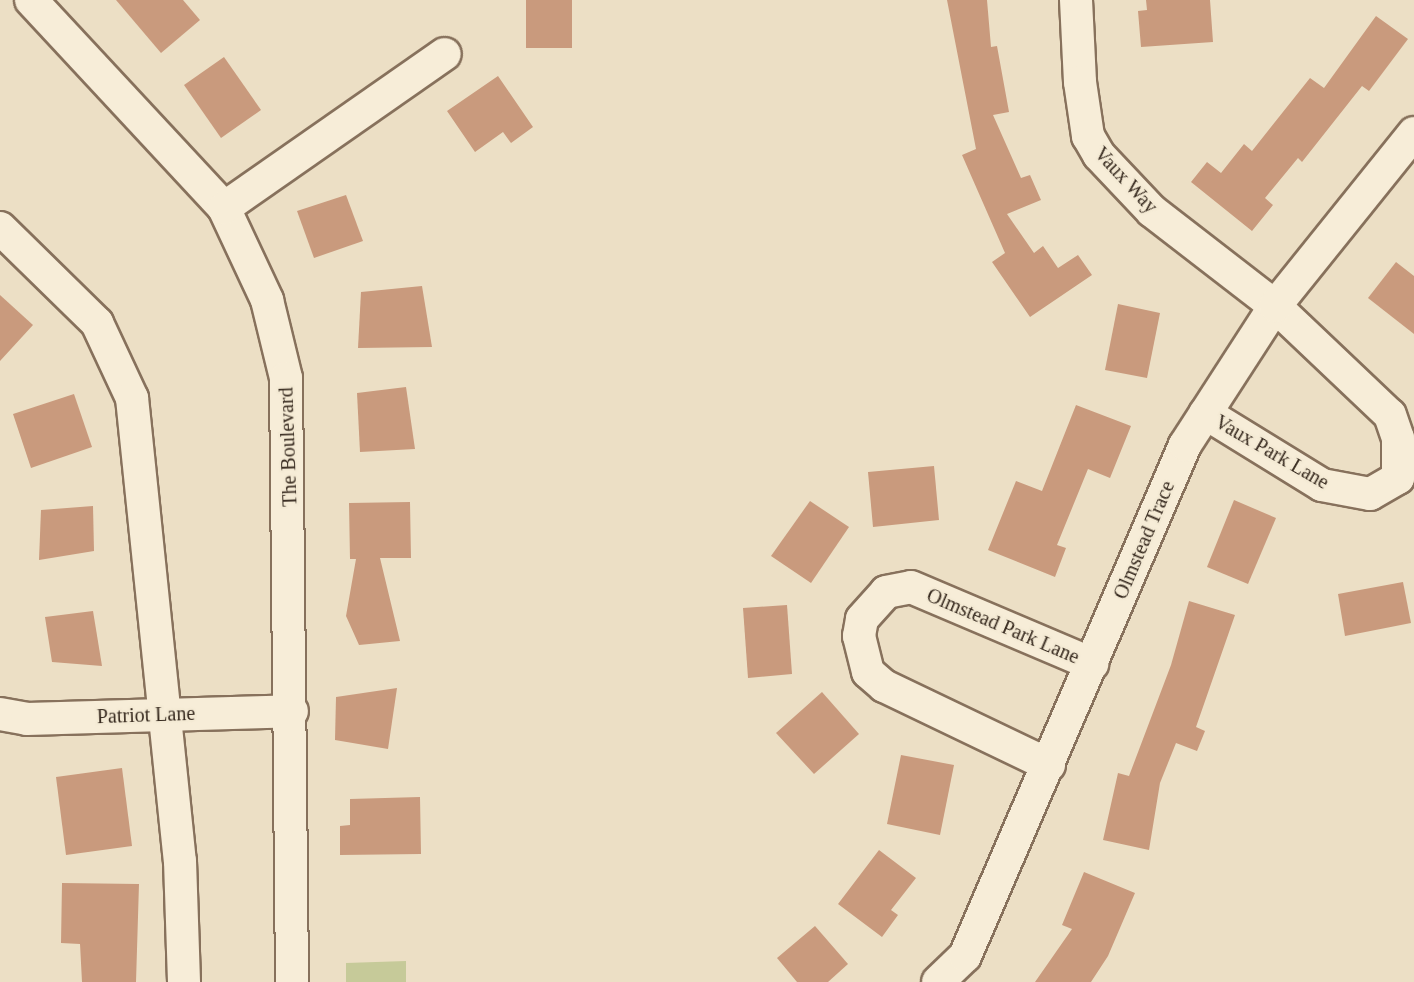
<!DOCTYPE html>
<html>
<head>
<meta charset="utf-8">
<style>
  body { margin:0 }
  #map { position:relative; width:1414px; height:982px; overflow:hidden; background:#ecdfc5; font-family:"Times New Roman",serif }
  div>[style] { position:absolute }
  .green>* { inset:0; background:#c6ca99 }
  .building>* { inset:0; background:#c99a7d }
  .roads { filter:drop-shadow(2px 0 #87715c) drop-shadow(-2px 0 #87715c) drop-shadow(0 2px #87715c) drop-shadow(0 -2px #87715c) }
  .minor>* { height:32px; margin:-16px; padding:0 16px; transform-origin:16px; border-radius:16px; background:#f7edd8 }
  span { translate:-50% -50%; white-space:nowrap; text-align:center; line-height:1.15; -webkit-text-stroke:4.5px #f4ead4; paint-order:stroke }
  .street-label { font-size:20px; color:#372a1f }
</style>
</head>
<body>
<div id="map">
  <div class="green">
    <i style="clip-path:polygon(406px 961px,406px 982px,346px 982px,346px 963px)"></i>
  </div>
  <div class="building">
    <i style="clip-path:polygon(116px 0,183px 0,200px 20px,161px 53px)"></i>
    <i style="clip-path:polygon(526px 0,572px 0,572px 48px,526px 48px)"></i>
    <i style="clip-path:polygon(947px 0,987px 0,991px 47px,997px 46px,1009px 112px,993px 115px,1021px 178px,1030px 175px,1041px 200px,1007px 214px,1034px 253px,1043px 246px,1058px 268px,1078px 255px,1092px 275px,1030px 317px,992px 262px,1005px 253px,962px 155px,976px 149px)"></i>
    <i style="clip-path:polygon(1146px 0,1210px 0,1213px 42px,1141px 47px,1138px 11px,1147px 10px)"></i>
    <i style="clip-path:polygon(1376px 16px,1408px 39px,1369px 91px,1362px 86px,1302px 162px,1298px 158px,1265px 198px,1273px 205px,1252px 231px,1191px 182px,1207px 162px,1221px 173px,1244px 144px,1252px 151px,1310px 78px,1324px 88px)"></i>
    <i style="clip-path:polygon(224px 57px,261px 110px,221px 138px,184px 85px)"></i>
    <i style="clip-path:polygon(498px 76px,533px 127px,511px 143px,503px 132px,475px 152px,447px 111px)"></i>
    <i style="clip-path:polygon(346px 195px,363px 241px,314px 258px,297px 211px)"></i>
    <i style="clip-path:polygon(1396px 262px,1414px 276px,1414px 334px,1368px 298px)"></i>
    <i style="clip-path:polygon(422px 286px,432px 347px,358px 348px,361px 292px)"></i>
    <i style="clip-path:polygon(0 295px,33px 325px,0 361px)"></i>
    <i style="clip-path:polygon(1118px 304px,1160px 313px,1147px 378px,1105px 370px)"></i>
    <i style="clip-path:polygon(406px 387px,415px 449px,360px 452px,357px 393px)"></i>
    <i style="clip-path:polygon(74px 394px,92px 447px,31px 468px,13px 414px)"></i>
    <i style="clip-path:polygon(1076px 405px,1131px 426px,1110px 478px,1088px 469px,1057px 545px,1066px 548px,1055px 577px,988px 550px,1016px 481px,1042px 491px)"></i>
    <i style="clip-path:polygon(934px 466px,939px 520px,873px 527px,868px 472px)"></i>
    <i style="clip-path:polygon(1234px 500px,1276px 518px,1248px 584px,1207px 567px)"></i>
    <i style="clip-path:polygon(810px 501px,849px 527px,811px 583px,771px 556px)"></i>
    <i style="clip-path:polygon(410px 502px,411px 558px,380px 558px,400px 641px,359px 645px,346px 616px,356px 559px,350px 559px,349px 503px)"></i>
    <i style="clip-path:polygon(93px 506px,94px 551px,39px 560px,41px 510px)"></i>
    <i style="clip-path:polygon(1403px 582px,1411px 623px,1345px 636px,1338px 594px)"></i>
    <i style="clip-path:polygon(1189px 601px,1235px 615px,1196px 727px,1205px 731px,1197px 751px,1176px 743px,1160px 783px,1149px 850px,1103px 840px,1118px 773px,1129px 776px,1171px 665px)"></i>
    <i style="clip-path:polygon(787px 605px,792px 674px,748px 678px,743px 608px)"></i>
    <i style="clip-path:polygon(93px 611px,102px 666px,52px 662px,45px 617px)"></i>
    <i style="clip-path:polygon(397px 688px,388px 749px,335px 740px,336px 697px)"></i>
    <i style="clip-path:polygon(822px 692px,859px 734px,814px 774px,776px 733px)"></i>
    <i style="clip-path:polygon(901px 755px,954px 765px,940px 835px,887px 824px)"></i>
    <i style="clip-path:polygon(122px 768px,132px 846px,66px 855px,56px 777px)"></i>
    <i style="clip-path:polygon(420px 797px,421px 854px,340px 855px,340px 826px,350px 825px,350px 799px)"></i>
    <i style="clip-path:polygon(879px 850px,916px 878px,891px 910px,898px 915px,882px 937px,838px 904px)"></i>
    <i style="clip-path:polygon(1084px 872px,1135px 893px,1108px 956px,1091px 982px,1035px 982px,1072px 929px,1062px 925px)"></i>
    <i style="clip-path:polygon(62px 883px,139px 884px,136px 982px,82px 982px,80px 944px,61px 943px)"></i>
    <i style="clip-path:polygon(815px 926px,848px 964px,828px 982px,797px 982px,777px 958px)"></i>
  </div>
  <div class="roads">
    <div class="minor">
      <i style="left:31px;top:0;width:284px;rotate:47.1deg"></i>
      <i style="left:224px;top:208px;width:102px;rotate:64.9deg"></i>
      <i style="left:267px;top:300px;width:80px;rotate:76.3deg"></i>
      <i style="left:286px;top:378px;width:604px;rotate:89.43deg"></i>
      <i style="left:1076px;top:0;width:82px;rotate:87.2deg"></i>
      <i style="left:1080px;top:82px;width:55px;rotate:81.6deg"></i>
      <i style="left:1088px;top:136px;width:22px;rotate:60deg"></i>
      <i style="left:1099px;top:155px;width:77px;rotate:46.6deg"></i>
      <i style="left:1152px;top:211px;width:155px;rotate:37.7deg"></i>
      <i style="left:1275px;top:306px;width:158px;rotate:43.5deg"></i>
      <i style="left:1390px;top:415px;width:24px;rotate:71deg"></i>
      <i style="left:1398px;top:438px;width:40px;rotate:90deg"></i>
      <i style="left:1398px;top:478px;width:32px;rotate:150deg"></i>
      <i style="left:1370px;top:494px;width:49px;rotate:-169.4deg"></i>
      <i style="left:1322px;top:485px;width:137px;rotate:-148.4deg"></i>
      <i style="left:224px;top:208px;width:269px;rotate:-34.9deg"></i>
      <i style="left:0;top:228px;width:136px;rotate:44.4deg"></i>
      <i style="left:97px;top:323px;width:83px;rotate:65deg"></i>
      <i style="left:132px;top:398px;width:465px;rotate:84.1deg"></i>
      <i style="left:180px;top:861px;width:121px;rotate:88.1deg"></i>
      <i style="left:0;top:714px;width:27px;rotate:10deg"></i>
      <i style="left:27px;top:719px;width:265px;rotate:-1.7deg"></i>
      <i style="left:1049px;top:765px;width:183px;rotate:-154.4deg"></i>
      <i style="left:884px;top:686px;width:21px;rotate:-139deg"></i>
      <i style="left:868px;top:672px;width:37px;rotate:-104deg"></i>
      <i style="left:859px;top:636px;width:17px;rotate:-80deg"></i>
      <i style="left:862px;top:619px;width:36px;rotate:-48deg"></i>
      <i style="left:886px;top:592px;width:25px;rotate:-11deg"></i>
      <i style="left:911px;top:587px;width:197px;rotate:23deg"></i>
      <i style="left:938px;top:982px;width:37px;rotate:-44deg"></i>
      <i style="left:965px;top:956px;width:556px;rotate:-66.71deg"></i>
      <i style="left:1185px;top:445px;width:166px;rotate:-57.1deg"></i>
      <i style="left:1275px;top:306px;width:222px;rotate:-51.2deg"></i>
    </div>
  </div>
  <div class="street-label">
    <span style="left:1126px;top:180px;rotate:47deg">Vaux Way</span>
    <span style="left:288px;top:447px;rotate:-92deg">The Boulevard</span>
    <span style="left:1272px;top:452px;rotate:30deg">Vaux Park Lane</span>
    <span style="left:1144px;top:540px;rotate:-67deg">Olmstead Trace</span>
    <span style="left:1003px;top:626px;rotate:23deg">Olmstead Park Lane</span>
    <span style="left:146px;top:715px;rotate:-2deg">Patriot Lane</span>
  </div>
</div>
</body>
</html>
